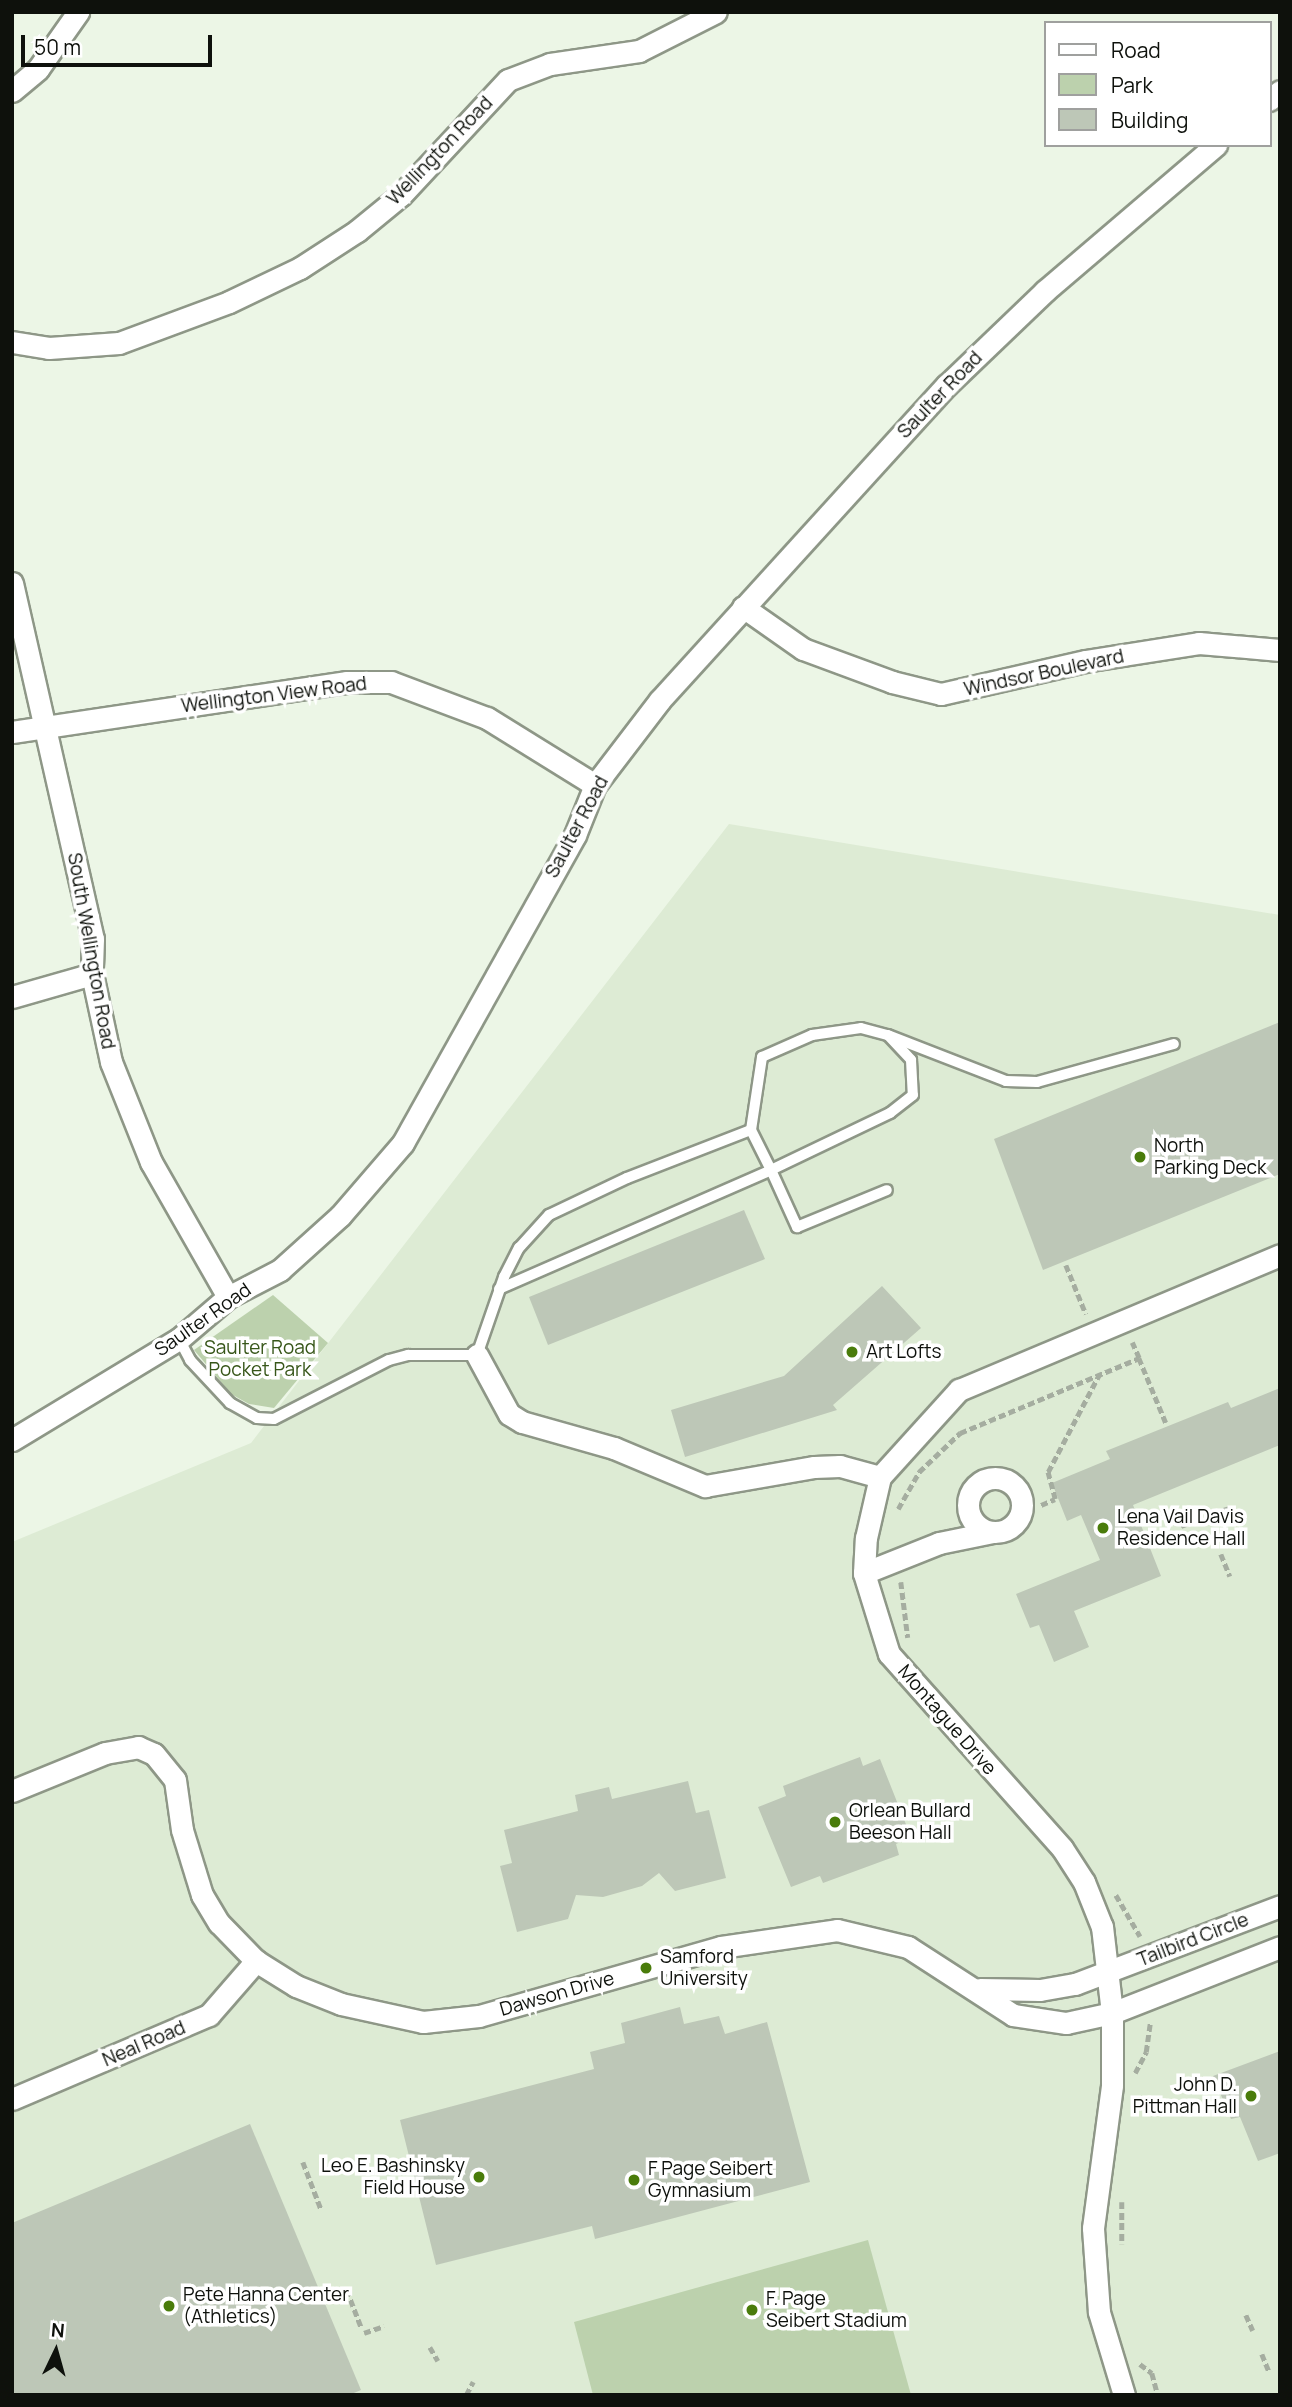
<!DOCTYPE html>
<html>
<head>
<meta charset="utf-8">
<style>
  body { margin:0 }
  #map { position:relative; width:1292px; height:2407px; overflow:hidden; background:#ecf6e6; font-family:Manrope,sans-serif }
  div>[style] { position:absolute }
  .built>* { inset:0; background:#ddebd4 }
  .green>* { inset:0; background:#bcd1ad }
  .building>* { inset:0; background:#bdc7b7 }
  .path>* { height:4.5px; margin-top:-2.25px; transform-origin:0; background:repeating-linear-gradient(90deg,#a5ada0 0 7px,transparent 0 10.5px) }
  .roads { filter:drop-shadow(2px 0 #8e9787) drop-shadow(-2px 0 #8e9787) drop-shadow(0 2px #8e9787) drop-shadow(0 -2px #8e9787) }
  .service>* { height:10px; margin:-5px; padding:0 5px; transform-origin:5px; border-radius:5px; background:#fff }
  .minor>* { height:21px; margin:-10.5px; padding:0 10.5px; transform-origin:10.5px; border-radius:10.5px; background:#fff }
  .minor>.ring { margin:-10.5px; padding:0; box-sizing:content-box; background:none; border:21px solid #fff; border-radius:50% }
  .dots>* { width:19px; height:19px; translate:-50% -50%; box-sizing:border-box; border:4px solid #fff; border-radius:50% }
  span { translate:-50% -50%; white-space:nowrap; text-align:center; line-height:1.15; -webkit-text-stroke:7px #fff; paint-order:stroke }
  .street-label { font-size:19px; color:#0e110c }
  .poi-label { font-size:19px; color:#0e110c }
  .left { translate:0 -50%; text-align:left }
  .right { translate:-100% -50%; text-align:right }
  .park-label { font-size:19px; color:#375619 }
  .frame { position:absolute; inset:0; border:14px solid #0e110c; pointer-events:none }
  .legend { position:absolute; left:1044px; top:21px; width:228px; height:126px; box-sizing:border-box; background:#fff; border:2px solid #9fa09e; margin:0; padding:9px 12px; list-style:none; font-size:21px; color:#0e110c }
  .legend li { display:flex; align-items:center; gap:14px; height:35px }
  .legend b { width:35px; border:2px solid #9fa09e }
  .north { position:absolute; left:21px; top:2316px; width:70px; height:70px; -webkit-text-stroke:5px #fff; paint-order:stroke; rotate:5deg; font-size:19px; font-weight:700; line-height:28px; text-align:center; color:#0e110c }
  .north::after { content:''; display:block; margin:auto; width:24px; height:32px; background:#0e110c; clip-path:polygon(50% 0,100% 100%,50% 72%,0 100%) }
  .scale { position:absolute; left:21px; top:35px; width:191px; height:32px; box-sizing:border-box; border:4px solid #0e110c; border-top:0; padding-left:9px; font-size:21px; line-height:24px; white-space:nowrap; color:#0e110c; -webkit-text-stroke:5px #fff; paint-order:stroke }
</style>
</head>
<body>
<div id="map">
  <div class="built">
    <i style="clip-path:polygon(729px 824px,1280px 915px,1280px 2395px,12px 2395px,12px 1542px,251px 1443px)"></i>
  </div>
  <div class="green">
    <i style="clip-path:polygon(273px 1295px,328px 1343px,274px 1408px,249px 1404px,231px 1394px,194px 1350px)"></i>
    <i style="clip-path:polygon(868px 2240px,911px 2395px,593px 2395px,574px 2322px)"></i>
  </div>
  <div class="building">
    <i style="clip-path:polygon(1280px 1022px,1280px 1174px,1043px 1270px,994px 1139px)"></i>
    <i style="clip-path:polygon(744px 1210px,765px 1259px,548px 1345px,529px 1297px)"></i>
    <i style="clip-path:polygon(882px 1286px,921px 1328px,833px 1405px,837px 1410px,685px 1457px,671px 1410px,784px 1376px)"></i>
    <i style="clip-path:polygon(1280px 1388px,1280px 1445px,1133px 1505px,1161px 1576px,1074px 1611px,1089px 1647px,1054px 1662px,1039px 1625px,1030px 1628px,1016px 1594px,1100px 1560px,1081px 1515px,1067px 1521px,1052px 1483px,1110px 1459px,1106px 1451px,1228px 1402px,1231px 1408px)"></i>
    <i style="clip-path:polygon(860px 1757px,863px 1766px,880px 1759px,911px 1837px,896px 1844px,899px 1855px,823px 1883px,820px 1876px,791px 1887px,758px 1807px,786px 1796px,783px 1786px)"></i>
    <i style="clip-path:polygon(688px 1781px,696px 1813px,709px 1810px,726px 1878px,675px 1891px,659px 1873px,642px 1886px,603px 1897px,576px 1895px,568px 1919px,517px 1932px,500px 1866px,512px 1863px,504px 1830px,578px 1811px,575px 1795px,609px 1787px,612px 1799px)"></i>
    <i style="clip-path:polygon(680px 2007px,684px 2024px,719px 2016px,725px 2034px,767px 2022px,810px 2182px,595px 2239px,592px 2226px,436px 2265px,400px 2120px,594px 2069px,590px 2052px,625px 2043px,621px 2023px)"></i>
    <i style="clip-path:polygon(1280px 2051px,1280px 2153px,1258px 2161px,1240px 2117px,1231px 2119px,1213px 2076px)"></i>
    <i style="clip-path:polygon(250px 2124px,361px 2390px,349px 2395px,12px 2395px,12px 2223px)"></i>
  </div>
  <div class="path">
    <i style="left:1066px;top:1265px;width:53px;rotate:67.8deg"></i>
    <i style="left:1139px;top:1358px;width:70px;rotate:67.4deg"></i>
    <i style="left:1041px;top:1505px;width:15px;rotate:-23deg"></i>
    <i style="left:1055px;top:1499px;width:28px;rotate:-105deg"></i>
    <i style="left:1048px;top:1472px;width:110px;rotate:-62.3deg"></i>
    <i style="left:898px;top:1509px;width:43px;rotate:-60.4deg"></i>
    <i style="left:919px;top:1472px;width:57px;rotate:-43.6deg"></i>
    <i style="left:960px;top:1433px;width:194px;rotate:-22.7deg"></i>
    <i style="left:1139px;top:1358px;width:17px;rotate:-114deg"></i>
    <i style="left:1214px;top:1513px;width:16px;rotate:-18deg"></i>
    <i style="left:1181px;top:1526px;width:20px;rotate:-20deg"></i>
    <i style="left:1221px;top:1554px;width:24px;rotate:68deg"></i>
    <i style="left:901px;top:1582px;width:56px;rotate:82.9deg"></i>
    <i style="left:1116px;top:1895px;width:48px;rotate:59.7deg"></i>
    <i style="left:1135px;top:2073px;width:24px;rotate:-62deg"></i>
    <i style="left:1146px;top:2052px;width:30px;rotate:-82deg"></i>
    <i style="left:303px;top:2162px;width:50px;rotate:69deg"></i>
    <i style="left:1122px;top:2202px;width:42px;rotate:90deg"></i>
    <i style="left:347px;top:2290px;width:39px;rotate:69deg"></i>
    <i style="left:1246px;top:2315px;width:17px;rotate:66deg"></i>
    <i style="left:364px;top:2333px;width:21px;rotate:-19deg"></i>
    <i style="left:430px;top:2347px;width:16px;rotate:60deg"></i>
    <i style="left:1262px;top:2354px;width:18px;rotate:68deg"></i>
    <i style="left:1140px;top:2364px;width:15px;rotate:37deg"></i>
    <i style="left:1152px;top:2373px;width:23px;rotate:75deg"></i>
    <i style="left:466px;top:2395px;width:15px;rotate:-62deg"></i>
  </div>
  <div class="roads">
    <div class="service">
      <i style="left:890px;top:1036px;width:124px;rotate:21.2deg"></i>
      <i style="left:1006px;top:1081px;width:31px;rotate:2deg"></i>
      <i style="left:1037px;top:1082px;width:142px;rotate:-15.5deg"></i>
      <i style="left:499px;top:1289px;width:297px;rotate:-23.6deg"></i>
      <i style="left:771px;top:1170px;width:63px;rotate:65.5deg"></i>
      <i style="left:797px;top:1227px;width:97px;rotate:-22.3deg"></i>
      <i style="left:179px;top:1339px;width:24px;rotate:62deg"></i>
      <i style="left:190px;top:1360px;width:59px;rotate:47.1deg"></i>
      <i style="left:230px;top:1403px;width:31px;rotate:29deg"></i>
      <i style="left:257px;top:1418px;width:17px;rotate:3deg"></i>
      <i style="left:274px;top:1419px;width:129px;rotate:-27.2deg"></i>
      <i style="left:389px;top:1360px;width:20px;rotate:-15deg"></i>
      <i style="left:408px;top:1355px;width:69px"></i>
      <i style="left:477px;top:1355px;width:83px;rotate:-70.9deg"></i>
      <i style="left:504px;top:1277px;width:33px;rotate:-63deg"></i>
      <i style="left:519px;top:1248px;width:45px;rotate:-47.7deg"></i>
      <i style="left:549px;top:1215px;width:86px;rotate:-25.4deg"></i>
      <i style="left:627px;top:1178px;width:133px;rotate:-21.2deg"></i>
      <i style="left:751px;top:1130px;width:74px;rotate:-81.4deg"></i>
      <i style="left:762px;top:1057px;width:55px;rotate:-23.7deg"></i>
      <i style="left:812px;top:1035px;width:49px;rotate:-8.1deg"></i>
      <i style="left:861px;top:1028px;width:28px;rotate:15deg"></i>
      <i style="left:888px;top:1035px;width:34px;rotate:47deg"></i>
      <i style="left:911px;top:1060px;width:35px;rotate:87deg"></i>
      <i style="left:913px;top:1095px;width:29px;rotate:142deg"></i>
      <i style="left:890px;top:1113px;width:132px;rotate:154.4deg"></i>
      <i style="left:771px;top:1170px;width:45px;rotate:-116.6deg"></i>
    </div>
    <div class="minor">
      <i style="left:12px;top:91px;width:34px;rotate:-40deg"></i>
      <i style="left:38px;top:69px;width:70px;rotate:-54.9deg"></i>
      <i style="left:1269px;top:100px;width:14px;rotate:-39deg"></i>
      <i style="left:12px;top:342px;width:37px;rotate:9deg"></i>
      <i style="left:49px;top:348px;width:70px;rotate:-4.1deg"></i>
      <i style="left:119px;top:343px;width:117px;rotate:-20.4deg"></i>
      <i style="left:229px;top:302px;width:79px;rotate:-25.6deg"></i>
      <i style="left:300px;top:268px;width:68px;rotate:-33deg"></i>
      <i style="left:357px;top:231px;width:57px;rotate:-39.3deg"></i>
      <i style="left:401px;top:195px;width:157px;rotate:-47.1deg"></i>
      <i style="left:508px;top:80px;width:45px;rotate:-20.9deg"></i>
      <i style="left:550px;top:64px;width:90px;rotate:-8.3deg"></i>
      <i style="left:639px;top:51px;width:86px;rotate:-26.9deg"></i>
      <i style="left:12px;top:583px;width:365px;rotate:77.2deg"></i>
      <i style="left:93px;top:939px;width:35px;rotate:92deg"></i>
      <i style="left:92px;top:974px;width:90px;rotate:77.8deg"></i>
      <i style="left:111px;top:1062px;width:108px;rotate:68.2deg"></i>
      <i style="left:151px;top:1162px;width:155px;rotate:60.3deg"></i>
      <i style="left:743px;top:607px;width:73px;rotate:35deg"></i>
      <i style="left:803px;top:649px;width:95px;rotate:20.3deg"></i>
      <i style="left:892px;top:682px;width:50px;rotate:13.8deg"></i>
      <i style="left:941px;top:694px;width:148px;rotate:-12.9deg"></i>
      <i style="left:1085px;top:661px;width:115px;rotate:-9deg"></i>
      <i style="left:1199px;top:643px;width:81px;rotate:4.9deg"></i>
      <i style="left:12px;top:732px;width:339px;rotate:-8.5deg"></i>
      <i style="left:347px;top:682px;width:44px"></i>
      <i style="left:391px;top:682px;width:103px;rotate:20.6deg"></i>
      <i style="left:487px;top:718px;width:127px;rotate:31.8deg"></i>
      <i style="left:12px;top:997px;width:83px;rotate:-16deg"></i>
      <i style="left:477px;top:1355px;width:67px;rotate:61.5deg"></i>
      <i style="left:509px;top:1414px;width:15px;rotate:32deg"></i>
      <i style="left:522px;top:1422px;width:96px;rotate:15.8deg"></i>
      <i style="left:614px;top:1448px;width:99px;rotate:22.7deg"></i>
      <i style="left:705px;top:1486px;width:111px;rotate:-9.9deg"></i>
      <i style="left:814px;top:1467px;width:26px;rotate:-2deg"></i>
      <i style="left:840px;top:1466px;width:41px;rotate:15.4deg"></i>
      <i style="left:12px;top:1440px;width:195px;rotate:-31.2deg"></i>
      <i style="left:179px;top:1339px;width:65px;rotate:-40.6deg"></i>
      <i style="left:228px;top:1297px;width:59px;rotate:-27.4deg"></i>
      <i style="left:280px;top:1270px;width:81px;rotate:-42deg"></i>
      <i style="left:340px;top:1216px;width:96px;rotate:-49.2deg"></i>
      <i style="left:403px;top:1143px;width:353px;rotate:-60.8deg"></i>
      <i style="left:575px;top:835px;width:54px;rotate:-68.2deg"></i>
      <i style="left:595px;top:785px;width:107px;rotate:-52.6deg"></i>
      <i style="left:660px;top:700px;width:426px;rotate:-47.7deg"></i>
      <i style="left:947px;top:385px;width:136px;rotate:-43.8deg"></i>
      <i style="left:1045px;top:291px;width:225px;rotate:-40.5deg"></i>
      <i class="ring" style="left:968px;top:1478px;width:33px;height:33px"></i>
      <i style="left:864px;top:1573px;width:81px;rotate:-21.8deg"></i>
      <i style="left:939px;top:1543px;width:55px;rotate:-11.5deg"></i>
      <i style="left:12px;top:1791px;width:100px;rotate:-22.2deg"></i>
      <i style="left:105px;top:1753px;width:34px;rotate:-10deg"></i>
      <i style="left:138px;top:1747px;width:17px;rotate:24deg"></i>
      <i style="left:154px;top:1754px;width:33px;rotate:51deg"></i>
      <i style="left:175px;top:1780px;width:50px;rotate:82deg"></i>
      <i style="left:182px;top:1830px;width:68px;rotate:72.9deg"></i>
      <i style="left:202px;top:1895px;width:33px;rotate:59deg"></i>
      <i style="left:219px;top:1923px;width:53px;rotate:45.8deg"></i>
      <i style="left:256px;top:1961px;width:47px;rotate:32deg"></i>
      <i style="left:296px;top:1986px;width:48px;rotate:21.8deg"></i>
      <i style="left:341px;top:2004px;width:84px;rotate:12.4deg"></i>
      <i style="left:423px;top:2022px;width:56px;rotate:-6.1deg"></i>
      <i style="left:479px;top:2016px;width:252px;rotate:-15.9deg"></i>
      <i style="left:721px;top:1947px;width:117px;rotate:-8.3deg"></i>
      <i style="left:837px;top:1930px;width:73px;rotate:13.5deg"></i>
      <i style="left:908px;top:1947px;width:125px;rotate:32.9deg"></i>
      <i style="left:1013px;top:2015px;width:54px;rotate:8.6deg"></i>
      <i style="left:1066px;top:2023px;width:47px;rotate:-12.3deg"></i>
      <i style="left:1112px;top:2013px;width:180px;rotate:-21.4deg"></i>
      <i style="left:980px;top:1989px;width:60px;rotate:1deg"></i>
      <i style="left:1040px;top:1990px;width:36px;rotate:-10deg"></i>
      <i style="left:1075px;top:1984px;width:219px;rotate:-20.8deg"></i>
      <i style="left:12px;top:2099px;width:214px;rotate:-23.1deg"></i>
      <i style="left:209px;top:2015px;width:72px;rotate:-49deg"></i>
      <i style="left:1124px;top:2395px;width:87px;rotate:-106.8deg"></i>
      <i style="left:1099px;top:2312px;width:84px;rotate:-94.1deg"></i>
      <i style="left:1093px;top:2228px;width:144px;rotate:-82.4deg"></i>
      <i style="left:1112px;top:2085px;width:72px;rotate:-90deg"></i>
      <i style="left:1112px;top:2013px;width:87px;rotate:-96.6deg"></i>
      <i style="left:1102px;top:1927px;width:48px;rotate:-111.8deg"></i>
      <i style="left:1084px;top:1882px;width:40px;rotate:-122.9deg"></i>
      <i style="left:1062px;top:1848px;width:260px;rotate:-131.7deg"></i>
      <i style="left:889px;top:1654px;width:85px;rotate:-107.2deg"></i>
      <i style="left:864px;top:1573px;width:35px;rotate:-87deg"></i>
      <i style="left:866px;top:1538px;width:63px;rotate:-77.1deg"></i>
      <i style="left:880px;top:1477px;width:118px;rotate:-47.8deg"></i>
      <i style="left:959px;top:1390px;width:348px;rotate:-22.8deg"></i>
    </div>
  </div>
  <div class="dots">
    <i style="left:1140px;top:1157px;background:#4a7c0b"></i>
    <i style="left:852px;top:1352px;background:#4a7c0b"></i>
    <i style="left:1103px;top:1528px;background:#4a7c0b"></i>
    <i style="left:835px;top:1822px;background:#4a7c0b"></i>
    <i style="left:646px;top:1968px;background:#4a7c0b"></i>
    <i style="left:1251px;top:2096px;background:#4a7c0b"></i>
    <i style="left:479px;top:2177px;background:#4a7c0b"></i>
    <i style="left:634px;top:2180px;background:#4a7c0b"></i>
    <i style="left:169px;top:2306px;background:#4a7c0b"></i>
    <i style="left:752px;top:2310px;background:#4a7c0b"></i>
  </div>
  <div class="street-label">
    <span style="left:440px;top:151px;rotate:-46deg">Wellington Road</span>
    <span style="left:940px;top:395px;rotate:-46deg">Saulter Road</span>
    <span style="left:1044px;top:673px;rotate:-12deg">Windsor Boulevard</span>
    <span style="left:274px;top:695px;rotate:-7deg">Wellington View Road</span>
    <span style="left:577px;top:827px;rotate:-62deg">Saulter Road</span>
    <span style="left:91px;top:951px;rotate:80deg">South Wellington Road</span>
    <span style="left:203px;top:1320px;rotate:-35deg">Saulter Road</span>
    <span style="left:947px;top:1720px;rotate:49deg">Montague Drive</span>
    <span style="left:1193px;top:1940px;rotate:-21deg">Tailbird Circle</span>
    <span style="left:557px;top:1994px;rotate:-16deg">Dawson Drive</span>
    <span style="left:144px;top:2044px;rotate:-23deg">Neal Road</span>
  </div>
  <div class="poi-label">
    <span class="left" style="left:1154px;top:1157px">North<br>Parking Deck</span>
    <span class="left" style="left:866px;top:1352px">Art Lofts</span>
    <span class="left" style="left:1117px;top:1528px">Lena Vail Davis<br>Residence Hall</span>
    <span class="left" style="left:849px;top:1822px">Orlean Bullard<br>Beeson Hall</span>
    <span class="left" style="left:660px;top:1968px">Samford<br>University</span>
    <span class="right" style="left:1237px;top:2096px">John D.<br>Pittman Hall</span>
    <span class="right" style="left:465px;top:2177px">Leo E. Bashinsky<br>Field House</span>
    <span class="left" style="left:648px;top:2180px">F Page Seibert<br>Gymnasium</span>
    <span class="left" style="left:183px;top:2306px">Pete Hanna Center<br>(Athletics)</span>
    <span class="left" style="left:766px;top:2310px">F. Page<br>Seibert Stadium</span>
  </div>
  <div class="park-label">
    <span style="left:260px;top:1359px">Saulter Road<br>Pocket Park</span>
  </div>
  <div class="frame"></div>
  <ul class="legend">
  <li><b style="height:9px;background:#fff"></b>Road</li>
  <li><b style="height:19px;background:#bcd1ad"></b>Park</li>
  <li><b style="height:19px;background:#bdc7b7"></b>Building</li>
  </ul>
  <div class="north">N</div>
  <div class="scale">50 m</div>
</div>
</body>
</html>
